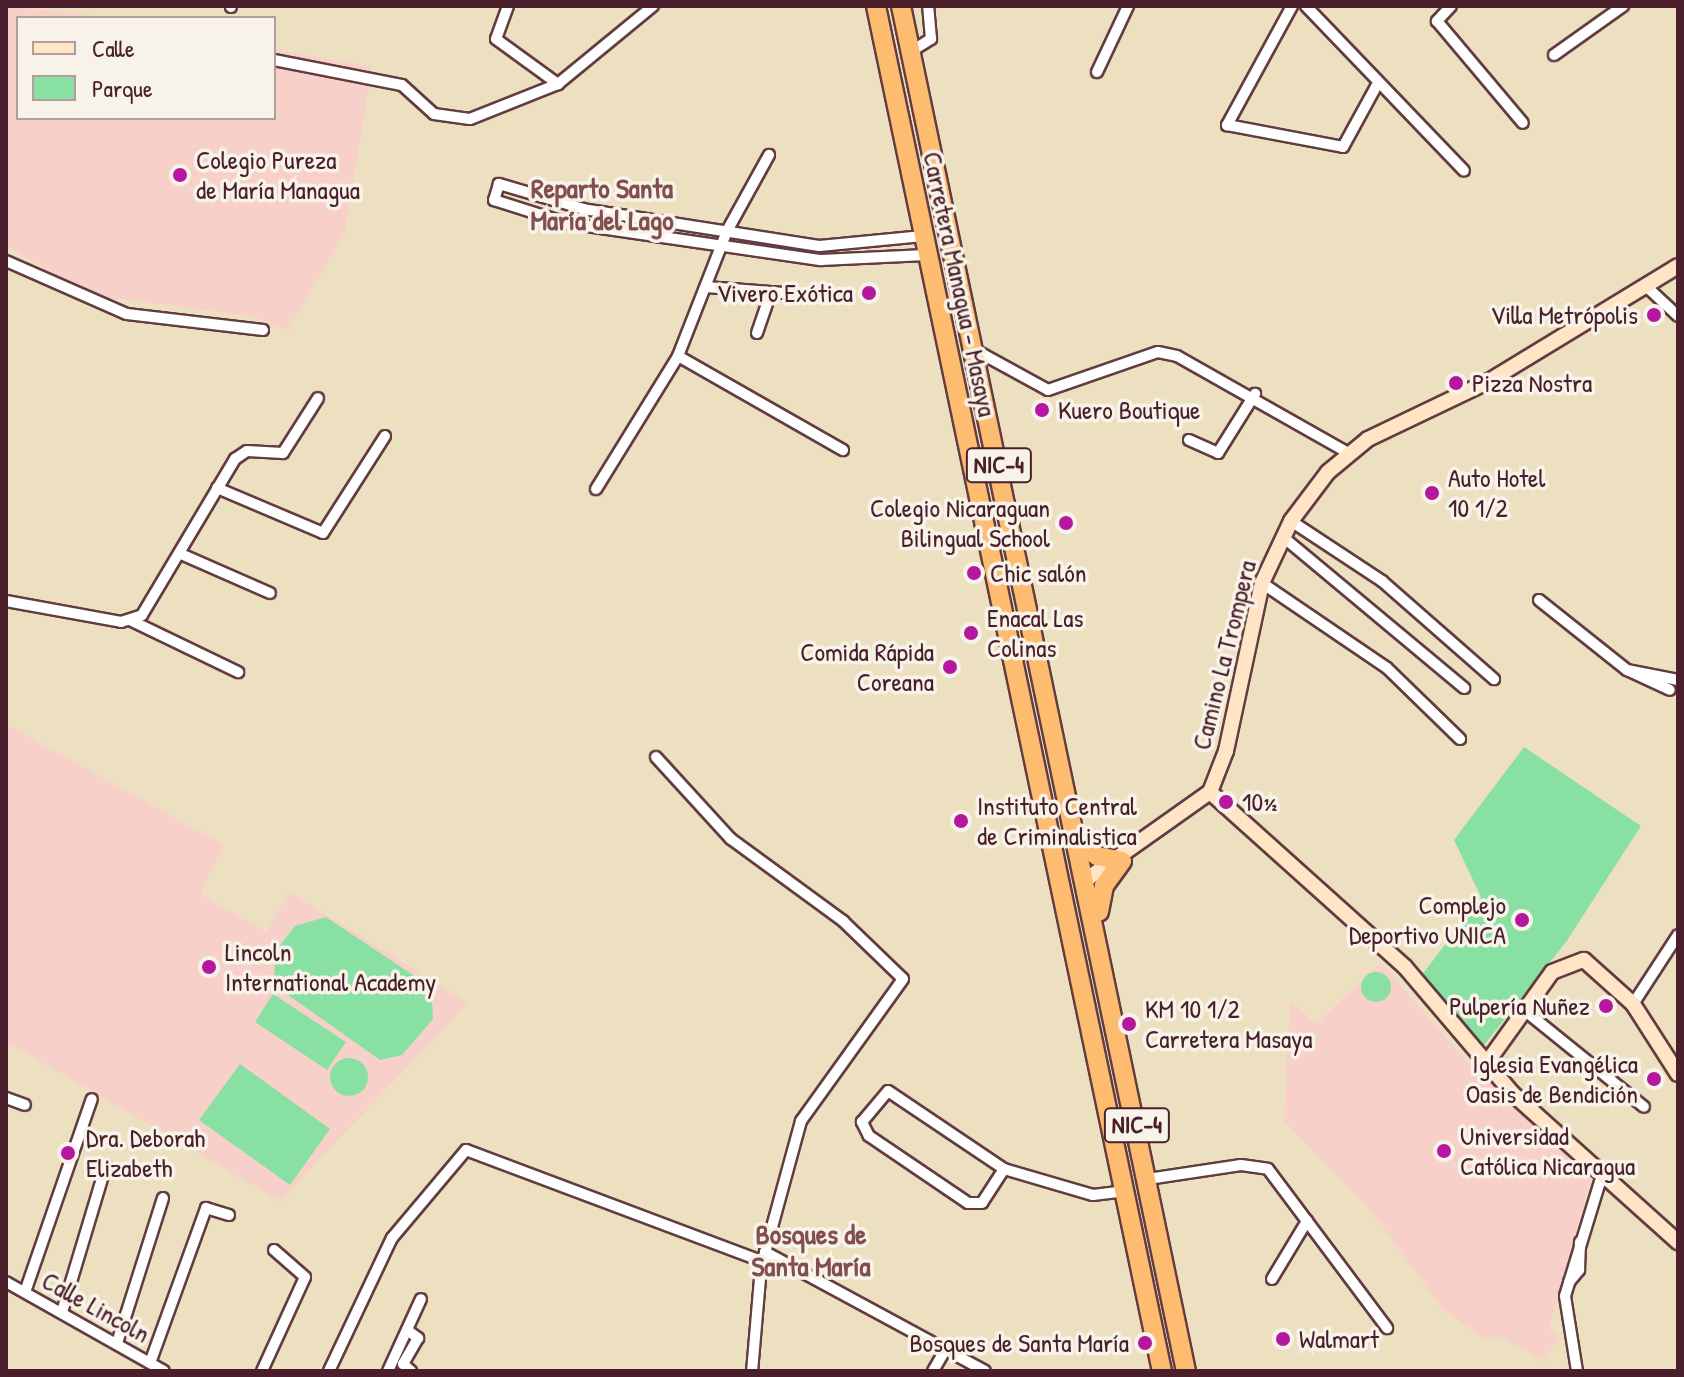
<!DOCTYPE html>
<html>
<head>
<meta charset="utf-8">
<style>
  body { margin:0 }
  #map { position:relative; width:1684px; height:1377px; overflow:hidden; background:#ede0c0; font-family:"Patrick Hand",sans-serif }
  div>[style] { position:absolute }
  .built>* { inset:0; background:#f7d0ca }
  .green>* { inset:0; background:#88e0a3 }
  .round { border-radius:50% }
  .roads { filter:drop-shadow(2px 0 #623c41) drop-shadow(-2px 0 #623c41) drop-shadow(0 2px #623c41) drop-shadow(0 -2px #623c41) }
  .street>* { height:10px; margin:-5px; padding:0 5px; transform-origin:5px; border-radius:5px; background:#fff }
  .secondary>* { height:14px; margin:-7px; padding:0 7px; transform-origin:7px; border-radius:7px; background:#ffe4c6 }
  .highway>* { height:18px; margin:-9px; padding:0 9px; transform-origin:9px; border-radius:9px; background:#febc70 }
  .dots>* { width:22px; height:22px; translate:-50% -50%; box-sizing:border-box; border:4px solid #f7f3e8; border-radius:50% }
  span { translate:-50% -50%; white-space:nowrap; text-align:center; line-height:1.15; -webkit-text-stroke:7px #f7f3e8; paint-order:stroke }
  .shield-label span { padding:2px 6px; background:#f7f3e8; border:2px solid; border-radius:6px; -webkit-text-stroke-width:0 }
  .shield-label { font-size:24px; color:#4a1f2b; font-weight:700 }
  .poi-label { font-size:26px; color:#4a1f2b }
  .left { translate:0 -50%; text-align:left }
  .right { translate:-100% -50%; text-align:right }
  .street-label { font-size:26px; color:#4a1f2b }
  .neighbourhood-label { font-size:28px; color:#824e4f; font-weight:700 }
  .frame { position:absolute; inset:0; border:8px solid #4a1f2b; pointer-events:none }
  .legend { position:absolute; left:16px; top:16px; width:260px; height:104px; box-sizing:border-box; background:#f7f3e8; border:2px solid #b29e9c; margin:0; padding:10px 14px; list-style:none; font-size:24px; color:#4a1f2b }
  .legend li { display:flex; align-items:center; gap:16px; height:40px }
  .legend b { width:40px; border:2px solid #b29e9c }
</style>
</head>
<body>
<div id="map">
  <div class="built">
    <i style="clip-path:polygon(6px 6px,115px 18px,18px 18px,18px 118px,274px 118px,274px 49px,372px 67px,345px 232px,288px 330px,251px 316px,88px 295px,6px 245px)"></i>
    <i style="clip-path:polygon(6px 724px,224px 845px,200px 894px,266px 932px,290px 892px,468px 1003px,280px 1201px,6px 1041px)"></i>
    <i style="clip-path:polygon(1381px 963px,1473px 1068px,1593px 1171px,1549px 1329px,1559px 1336px,1544px 1361px,1502px 1337px,1483px 1338px,1443px 1309px,1371px 1211px,1284px 1121px,1290px 1001px,1316px 1024px)"></i>
  </div>
  <div class="green">
    <i style="clip-path:polygon(1524px 747px,1641px 826px,1566px 942px,1481px 1049px,1422px 975px,1481px 897px,1454px 840px)"></i>
    <i style="clip-path:polygon(326px 917px,431px 987px,433px 1019px,402px 1055px,380px 1060px,274px 985px,275px 952px,295px 926px)"></i>
    <i class="round" style="left:1361px;top:972px;width:30px;height:30px"></i>
    <i style="clip-path:polygon(273px 994px,346px 1042px,327px 1070px,255px 1022px)"></i>
    <i class="round" style="left:330px;top:1058px;width:38px;height:38px"></i>
    <i style="clip-path:polygon(240px 1064px,330px 1129px,290px 1185px,199px 1120px)"></i>
  </div>
  <div class="roads">
    <div class="street">
      <i style="left:508px;top:6px;width:35px;rotate:110deg"></i>
      <i style="left:496px;top:39px;width:77px;rotate:36deg"></i>
      <i style="left:1292px;top:6px;width:136px;rotate:118.6deg"></i>
      <i style="left:1227px;top:125px;width:118px;rotate:10.7deg"></i>
      <i style="left:1343px;top:147px;width:71px;rotate:-61.3deg"></i>
      <i style="left:1306px;top:6px;width:228px;rotate:46.2deg"></i>
      <i style="left:1451px;top:6px;width:21px;rotate:133deg"></i>
      <i style="left:1437px;top:21px;width:133px;rotate:49.9deg"></i>
      <i style="left:231px;top:7px;width:1px;rotate:-90deg"></i>
      <i style="left:910px;top:52px;width:25px;rotate:-32deg"></i>
      <i style="left:931px;top:39px;width:33px;rotate:-95deg"></i>
      <i style="left:1554px;top:55px;width:85px;rotate:-35.4deg"></i>
      <i style="left:274px;top:60px;width:130px;rotate:11.1deg"></i>
      <i style="left:402px;top:85px;width:43px;rotate:42.2deg"></i>
      <i style="left:434px;top:114px;width:36px;rotate:8deg"></i>
      <i style="left:470px;top:119px;width:95px;rotate:-21.7deg"></i>
      <i style="left:558px;top:84px;width:123px;rotate:-39.4deg"></i>
      <i style="left:1097px;top:72px;width:73px;rotate:-64.8deg"></i>
      <i style="left:923px;top:236px;width:104px;rotate:174.5deg"></i>
      <i style="left:819px;top:246px;width:238px;rotate:-171.1deg"></i>
      <i style="left:584px;top:209px;width:89px;rotate:-163.6deg"></i>
      <i style="left:499px;top:184px;width:17px;rotate:107deg"></i>
      <i style="left:494px;top:200px;width:76px;rotate:17.7deg"></i>
      <i style="left:566px;top:223px;width:258px;rotate:8.3deg"></i>
      <i style="left:821px;top:260px;width:105px;rotate:-2.7deg"></i>
      <i style="left:6px;top:261px;width:132px;rotate:23.7deg"></i>
      <i style="left:127px;top:314px;width:137px;rotate:6.7deg"></i>
      <i style="left:706px;top:287px;width:91px;rotate:4.4deg"></i>
      <i style="left:1647px;top:287px;width:42px;rotate:43.1deg"></i>
      <i style="left:757px;top:333px;width:43px;rotate:-71.1deg"></i>
      <i style="left:975px;top:350px;width:83px;rotate:28.7deg"></i>
      <i style="left:1048px;top:390px;width:116px;rotate:-19.1deg"></i>
      <i style="left:1158px;top:352px;width:19px;rotate:12deg"></i>
      <i style="left:1177px;top:356px;width:199px;rotate:29.5deg"></i>
      <i style="left:678px;top:356px;width:190px;rotate:29.7deg"></i>
      <i style="left:1189px;top:440px;width:32px;rotate:24deg"></i>
      <i style="left:1218px;top:453px;width:70px;rotate:-57.9deg"></i>
      <i style="left:217px;top:488px;width:115px;rotate:23deg"></i>
      <i style="left:323px;top:533px;width:115px;rotate:-57.4deg"></i>
      <i style="left:596px;top:489px;width:156px;rotate:-58.3deg"></i>
      <i style="left:678px;top:356px;width:134px;rotate:-68.6deg"></i>
      <i style="left:727px;top:231px;width:87px;rotate:-61.1deg"></i>
      <i style="left:1291px;top:521px;width:109px;rotate:33.4deg"></i>
      <i style="left:1382px;top:581px;width:149px;rotate:41.2deg"></i>
      <i style="left:1283px;top:537px;width:236px;rotate:39.8deg"></i>
      <i style="left:181px;top:554px;width:97px;rotate:23.7deg"></i>
      <i style="left:1262px;top:583px;width:151px;rotate:34.2deg"></i>
      <i style="left:1387px;top:668px;width:102px;rotate:44.2deg"></i>
      <i style="left:1539px;top:600px;width:112px;rotate:38.5deg"></i>
      <i style="left:1627px;top:670px;width:52px;rotate:11.1deg"></i>
      <i style="left:6px;top:601px;width:117px;rotate:10.3deg"></i>
      <i style="left:121px;top:622px;width:22px;rotate:-18deg"></i>
      <i style="left:142px;top:615px;width:182px;rotate:-59.2deg"></i>
      <i style="left:235px;top:459px;width:14px;rotate:-34deg"></i>
      <i style="left:247px;top:451px;width:36px;rotate:3deg"></i>
      <i style="left:283px;top:453px;width:65px;rotate:-57.5deg"></i>
      <i style="left:132px;top:621px;width:118px;rotate:25.7deg"></i>
      <i style="left:1627px;top:670px;width:47px;rotate:24.9deg"></i>
      <i style="left:656px;top:757px;width:111px;rotate:47.6deg"></i>
      <i style="left:731px;top:839px;width:139px;rotate:36.2deg"></i>
      <i style="left:843px;top:921px;width:83px;rotate:44deg"></i>
      <i style="left:903px;top:979px;width:175px;rotate:125.7deg"></i>
      <i style="left:801px;top:1121px;width:151px;rotate:105.3deg"></i>
      <i style="left:761px;top:1267px;width:104px;rotate:94.9deg"></i>
      <i style="left:1633px;top:1004px;width:82px;rotate:-56.9deg"></i>
      <i style="left:1524px;top:1010px;width:154px;rotate:38.9deg"></i>
      <i style="left:6px;top:1098px;width:20px;rotate:20deg"></i>
      <i style="left:1004px;top:1169px;width:40px;rotate:122.9deg"></i>
      <i style="left:982px;top:1203px;width:14px;rotate:180deg"></i>
      <i style="left:968px;top:1203px;width:120px;rotate:-145.9deg"></i>
      <i style="left:869px;top:1136px;width:16px;rotate:-117deg"></i>
      <i style="left:862px;top:1122px;width:40px;rotate:-50deg"></i>
      <i style="left:888px;top:1091px;width:140px;rotate:33.9deg"></i>
      <i style="left:1004px;top:1169px;width:93px;rotate:16.3deg"></i>
      <i style="left:1093px;top:1195px;width:33px;rotate:-7deg"></i>
      <i style="left:1148px;top:1179px;width:94px;rotate:-8.6deg"></i>
      <i style="left:1241px;top:1165px;width:27px;rotate:8deg"></i>
      <i style="left:1268px;top:1169px;width:199px;rotate:53.2deg"></i>
      <i style="left:765px;top:1252px;width:250px;rotate:28.4deg"></i>
      <i style="left:1272px;top:1279px;width:68px;rotate:-58.9deg"></i>
      <i style="left:6px;top:1282px;width:181px;rotate:29.4deg"></i>
      <i style="left:1569px;top:1282px;width:16px;rotate:-50deg"></i>
      <i style="left:1579px;top:1270px;width:28px;rotate:-88deg"></i>
      <i style="left:25px;top:1292px;width:204px;rotate:-70.9deg"></i>
      <i style="left:62px;top:1312px;width:153px;rotate:-73.3deg"></i>
      <i style="left:407px;top:1330px;width:14px;rotate:36deg"></i>
      <i style="left:418px;top:1338px;width:30px;rotate:120deg"></i>
      <i style="left:403px;top:1364px;width:11px;rotate:41deg"></i>
      <i style="left:117px;top:1343px;width:152px;rotate:-72.4deg"></i>
      <i style="left:150px;top:1363px;width:165px;rotate:-70.1deg"></i>
      <i style="left:206px;top:1208px;width:24px;rotate:17deg"></i>
      <i style="left:262px;top:1371px;width:103px;rotate:-65.4deg"></i>
      <i style="left:305px;top:1277px;width:41px;rotate:-138.9deg"></i>
      <i style="left:329px;top:1371px;width:147px;rotate:-64.7deg"></i>
      <i style="left:392px;top:1238px;width:115px;rotate:-49.9deg"></i>
      <i style="left:466px;top:1150px;width:316px;rotate:20.6deg"></i>
      <i style="left:388px;top:1371px;width:79px;rotate:-65.4deg"></i>
      <i style="left:933px;top:1371px;width:24px;rotate:-60deg"></i>
      <i style="left:1577px;top:1371px;width:76px;rotate:-99.1deg"></i>
      <i style="left:1565px;top:1296px;width:130px;rotate:-73deg"></i>
    </div>
    <div class="secondary">
      <i style="left:1210px;top:792px;width:262px;rotate:41.9deg"></i>
      <i style="left:1405px;top:967px;width:167px;rotate:49.6deg"></i>
      <i style="left:1513px;top:1094px;width:222px;rotate:41.9deg"></i>
      <i style="left:1087px;top:879px;width:151px;rotate:-35.3deg"></i>
      <i style="left:1210px;top:792px;width:44px;rotate:-68.7deg"></i>
      <i style="left:1226px;top:751px;width:172px;rotate:-77.9deg"></i>
      <i style="left:1262px;top:583px;width:68px;rotate:-64.9deg"></i>
      <i style="left:1291px;top:521px;width:61px;rotate:-52.9deg"></i>
      <i style="left:1328px;top:472px;width:52px;rotate:-39.5deg"></i>
      <i style="left:1368px;top:439px;width:134px;rotate:-25.6deg"></i>
      <i style="left:1489px;top:381px;width:221px;rotate:-31.3deg"></i>
      <i style="left:1486px;top:1064px;width:113px;rotate:-54.3deg"></i>
      <i style="left:1552px;top:972px;width:34px;rotate:-21deg"></i>
      <i style="left:1584px;top:960px;width:66px;rotate:41.9deg"></i>
      <i style="left:1633px;top:1004px;width:83px;rotate:57.3deg"></i>
    </div>
    <div class="highway">
      <i style="left:876px;top:6px;width:1395px;rotate:78.17deg"></i>
      <i style="left:901px;top:6px;width:1394px;rotate:78.21deg"></i>
      <i style="left:1077px;top:840px;width:26px;rotate:39deg"></i>
      <i style="left:1097px;top:856px;width:25px;rotate:11deg"></i>
      <i style="left:1122px;top:861px;width:31px;rotate:126deg"></i>
      <i style="left:1104px;top:886px;width:26px;rotate:101deg"></i>
    </div>
  </div>
  <div class="dots">
    <i style="left:180px;top:175px;background:#b5179e"></i>
    <i style="left:869px;top:293px;background:#b5179e"></i>
    <i style="left:1654px;top:315px;background:#b5179e"></i>
    <i style="left:1456px;top:383px;background:#b5179e"></i>
    <i style="left:1042px;top:410px;background:#b5179e"></i>
    <i style="left:1432px;top:493px;background:#b5179e"></i>
    <i style="left:1066px;top:523px;background:#b5179e"></i>
    <i style="left:974px;top:573px;background:#b5179e"></i>
    <i style="left:971px;top:633px;background:#b5179e"></i>
    <i style="left:950px;top:667px;background:#b5179e"></i>
    <i style="left:1226px;top:802px;background:#b5179e"></i>
    <i style="left:961px;top:821px;background:#b5179e"></i>
    <i style="left:1522px;top:920px;background:#b5179e"></i>
    <i style="left:209px;top:967px;background:#b5179e"></i>
    <i style="left:1606px;top:1006px;background:#b5179e"></i>
    <i style="left:1129px;top:1024px;background:#b5179e"></i>
    <i style="left:1654px;top:1079px;background:#b5179e"></i>
    <i style="left:1444px;top:1151px;background:#b5179e"></i>
    <i style="left:68px;top:1153px;background:#b5179e"></i>
    <i style="left:1283px;top:1339px;background:#b5179e"></i>
    <i style="left:1145px;top:1343px;background:#b5179e"></i>
  </div>
  <div class="shield-label">
    <span style="left:999px;top:465px">NIC-4</span>
    <span style="left:1137px;top:1125px">NIC-4</span>
  </div>
  <div class="poi-label">
    <span class="left" style="left:196px;top:175px">Colegio Pureza<br>de María Managua</span>
    <span class="right" style="left:853px;top:293px">Vivero Exótica</span>
    <span class="right" style="left:1638px;top:315px">Villa Metrópolis</span>
    <span class="left" style="left:1472px;top:383px">Pizza Nostra</span>
    <span class="left" style="left:1058px;top:410px">Kuero Boutique</span>
    <span class="left" style="left:1448px;top:493px">Auto Hotel<br>10 1/2</span>
    <span class="right" style="left:1050px;top:523px">Colegio Nicaraguan<br>Bilingual School</span>
    <span class="left" style="left:990px;top:573px">Chic salón</span>
    <span class="left" style="left:987px;top:633px">Enacal Las<br>Colinas</span>
    <span class="right" style="left:934px;top:667px">Comida Rápida<br>Coreana</span>
    <span class="left" style="left:1242px;top:802px">10½</span>
    <span class="left" style="left:977px;top:821px">Instituto Central<br>de Criminalistica</span>
    <span class="right" style="left:1506px;top:920px">Complejo<br>Deportivo UNICA</span>
    <span class="left" style="left:225px;top:967px">Lincoln<br>International Academy</span>
    <span class="right" style="left:1590px;top:1006px">Pulpería Nuñez</span>
    <span class="left" style="left:1145px;top:1024px">KM 10 1/2<br>Carretera Masaya</span>
    <span class="right" style="left:1638px;top:1079px">Iglesia Evangélica<br>Oasis de Bendición</span>
    <span class="left" style="left:1460px;top:1151px">Universidad<br>Católica Nicaragua</span>
    <span class="left" style="left:86px;top:1153px">Dra. Deborah<br>Elizabeth</span>
    <span class="left" style="left:1299px;top:1339px">Walmart</span>
    <span class="right" style="left:1129px;top:1343px">Bosques de Santa María</span>
  </div>
  <div class="street-label">
    <span style="left:960px;top:284px;rotate:78deg">Carretera Managua - Masaya</span>
    <span style="left:1224px;top:655px;rotate:-76deg">Camino La Trompera</span>
    <span style="left:96px;top:1307px;rotate:29deg">Calle Lincoln</span>
  </div>
  <div class="neighbourhood-label">
    <span style="left:602px;top:204px">Reparto Santa<br>María del Lago</span>
    <span style="left:811px;top:1250px">Bosques de<br>Santa María</span>
  </div>
  <div class="frame"></div>
  <ul class="legend">
  <li><b style="height:10px;background:#ffe4c6"></b>Calle</li>
  <li><b style="height:22px;background:#88e0a3"></b>Parque</li>
  </ul>
</div>
</body>
</html>
